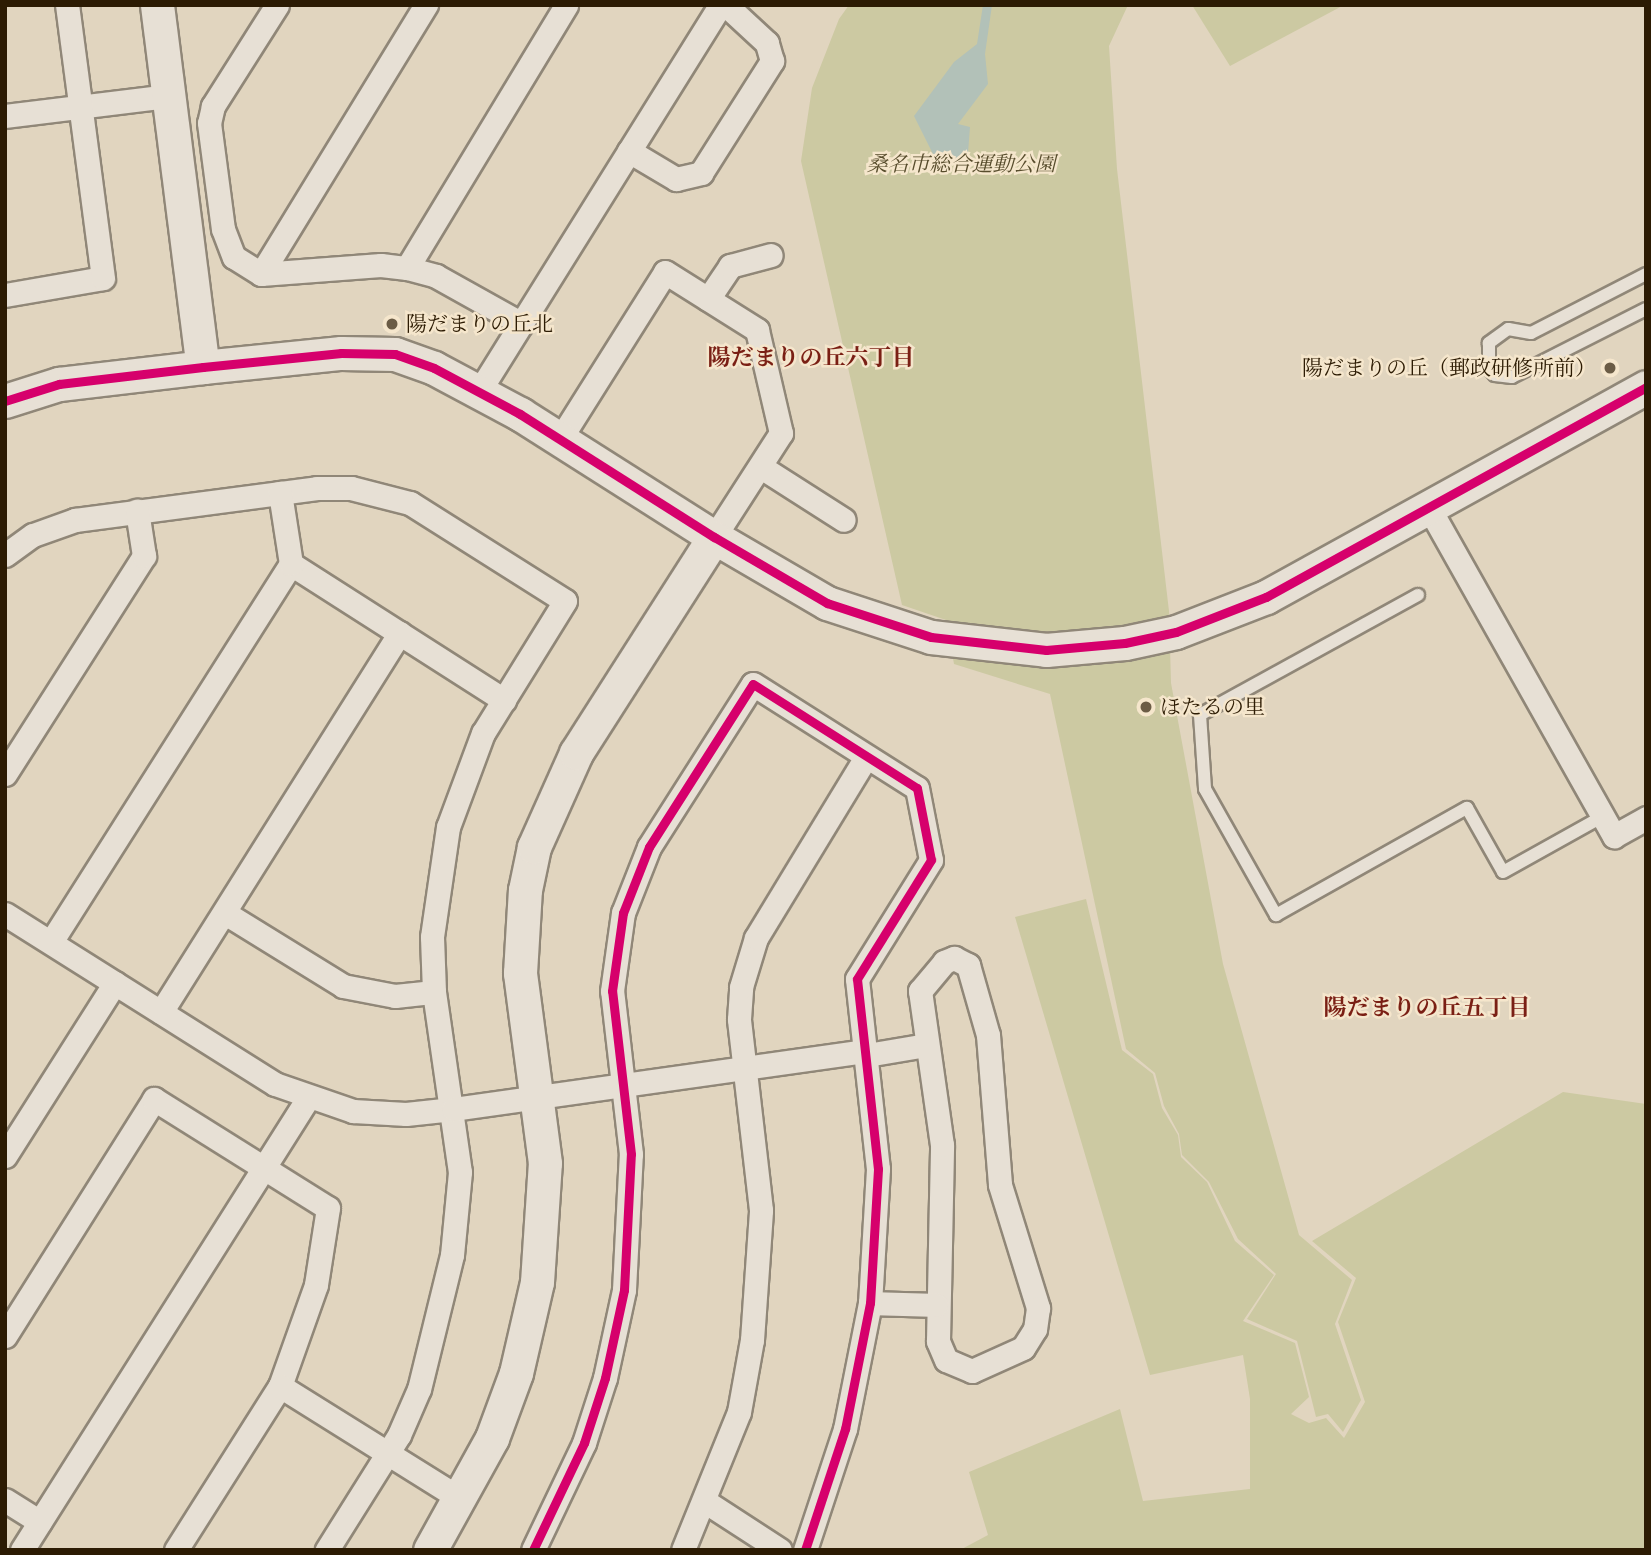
<!DOCTYPE html>
<html>
<head>
<meta charset="utf-8">
<style>
  body { margin:0 }
  #map { position:relative; width:1651px; height:1555px; overflow:hidden; background:#e1d5bf; font-family:"IM FELL Great Primer","Noto Serif JP",serif }
  div>[style] { position:absolute }
  .green>* { inset:0; background:#ccc9a2 }
  .water>* { inset:0; background:#b2c1b8 }
  .roads { filter:drop-shadow(2px 0 #908778) drop-shadow(-2px 0 #908778) drop-shadow(0 2px #908778) drop-shadow(0 -2px #908778) }
  .lane>* { height:12px; margin:-6px; padding:0 6px; transform-origin:6px; border-radius:6px; background:#e7e0d5 }
  .street>* { height:23px; margin:-11.5px; padding:0 11.5px; transform-origin:11.5px; border-radius:11.5px; background:#e7e0d5 }
  .secondary>* { height:33px; margin:-16.5px; padding:0 16.5px; transform-origin:16.5px; border-radius:16.5px; background:#e7e0d5 }
  .cycleway>* { height:9px; margin:-4.5px; padding:0 4.5px; transform-origin:4.5px; border-radius:4.5px; background:#d6006c }
  .dots>* { width:19px; height:19px; translate:-50% -50%; box-sizing:border-box; border:4px solid #f5e6cc; border-radius:50% }
  span { translate:-50% -50%; white-space:nowrap; text-align:center; line-height:1.15; -webkit-text-stroke:5px #f5e6cc; paint-order:stroke }
  .park-label { font-size:21px; color:#574c2c; font-style:italic }
  .poi-label { font-size:21px; color:#2c1b03 }
  .left { translate:0 -50%; text-align:left }
  .right { translate:-100% -50%; text-align:right }
  .neighbourhood-label { font-size:23px; color:#7a1f14; font-weight:700 }
  .frame { position:absolute; inset:0; border:7px solid #2c1b03; pointer-events:none }
</style>
</head>
<body>
<div id="map">
  <div class="green">
    <i style="clip-path:polygon(849px 5px,1128px 5px,1109px 46px,1117px 169px,1169px 611px,1171px 683px,1223px 964px,1299px 1235px,1352px 1280px,1335px 1324px,1361px 1400px,1343px 1432px,1328px 1414px,1316px 1417px,1297px 1341px,1247px 1319px,1276px 1274px,1238px 1239px,1209px 1182px,1182px 1155px,1179px 1134px,1164px 1106px,1155px 1073px,1126px 1049px,1050px 694px,954px 664px,946px 620px,902px 605px,801px 161px,812px 88px,839px 19px)"></i>
    <i style="clip-path:polygon(1192px 5px,1344px 5px,1230px 66px)"></i>
    <i style="clip-path:polygon(1086px 899px,1122px 1050px,1153px 1074px,1162px 1108px,1178px 1135px,1181px 1157px,1207px 1182px,1235px 1241px,1274px 1275px,1243px 1321px,1295px 1343px,1309px 1397px,1291px 1414px,1309px 1423px,1326px 1418px,1344px 1438px,1365px 1402px,1338px 1322px,1356px 1278px,1312px 1241px,1563px 1092px,1646px 1104px,1646px 1550px,960px 1550px,988px 1535px,969px 1472px,1120px 1409px,1143px 1501px,1250px 1489px,1250px 1399px,1243px 1355px,1150px 1375px,1015px 917px)"></i>
  </div>
  <div class="water">
    <i style="clip-path:polygon(983px 5px,992px 5px,985px 54px,988px 84px,958px 124px,970px 127px,968px 153px,952px 165px,935px 158px,914px 116px,954px 62px,977px 44px)"></i>
  </div>
  <div class="roads">
    <div class="lane">
      <i style="left:1646px;top:274px;width:129px;rotate:152.8deg"></i>
      <i style="left:1531px;top:333px;width:23px;rotate:-170deg"></i>
      <i style="left:1508px;top:329px;width:24px;rotate:144deg"></i>
      <i style="left:1489px;top:343px;width:25px;rotate:90deg"></i>
      <i style="left:1489px;top:368px;width:9px;rotate:49deg"></i>
      <i style="left:1495px;top:375px;width:17px;rotate:7deg"></i>
      <i style="left:1512px;top:377px;width:150px;rotate:-26.9deg"></i>
      <i style="left:1418px;top:595px;width:249px;rotate:151.2deg"></i>
      <i style="left:1200px;top:715px;width:74px;rotate:86.1deg"></i>
      <i style="left:1205px;top:789px;width:145px;rotate:60.6deg"></i>
      <i style="left:1276px;top:915px;width:219px;rotate:-29.3deg"></i>
      <i style="left:1467px;top:808px;width:73px;rotate:60.6deg"></i>
      <i style="left:1503px;top:872px;width:115px;rotate:-29.2deg"></i>
    </div>
    <div class="street">
      <i style="left:277px;top:5px;width:120px;rotate:122.4deg"></i>
      <i style="left:213px;top:106px;width:17px;rotate:103deg"></i>
      <i style="left:209px;top:123px;width:107px;rotate:82.5deg"></i>
      <i style="left:223px;top:229px;width:30px;rotate:69deg"></i>
      <i style="left:234px;top:257px;width:32px;rotate:32deg"></i>
      <i style="left:261px;top:274px;width:120px;rotate:-4.3deg"></i>
      <i style="left:381px;top:265px;width:26px;rotate:7deg"></i>
      <i style="left:407px;top:268px;width:30px;rotate:15deg"></i>
      <i style="left:436px;top:276px;width:98px;rotate:29.2deg"></i>
      <i style="left:5px;top:116px;width:164px;rotate:-7deg"></i>
      <i style="left:629px;top:151px;width:55px;rotate:30.8deg"></i>
      <i style="left:676px;top:179px;width:26px;rotate:-13deg"></i>
      <i style="left:701px;top:173px;width:133px;rotate:-57.6deg"></i>
      <i style="left:772px;top:61px;width:19px;rotate:-106deg"></i>
      <i style="left:767px;top:43px;width:56px;rotate:-137.2deg"></i>
      <i style="left:407px;top:268px;width:307px;rotate:-58.8deg"></i>
      <i style="left:261px;top:274px;width:316px;rotate:-58.5deg"></i>
      <i style="left:5px;top:295px;width:99px;rotate:-9.8deg"></i>
      <i style="left:103px;top:278px;width:275px;rotate:-97.5deg"></i>
      <i style="left:708px;top:299px;width:40px;rotate:-56deg"></i>
      <i style="left:730px;top:266px;width:42px;rotate:-15deg"></i>
      <i style="left:478px;top:393px;width:457px;rotate:-58deg"></i>
      <i style="left:560px;top:439px;width:197px;rotate:-57.8deg"></i>
      <i style="left:665px;top:272px;width:109px;rotate:32.2deg"></i>
      <i style="left:757px;top:330px;width:106px;rotate:76.9deg"></i>
      <i style="left:781px;top:433px;width:124px;rotate:122.8deg"></i>
      <i style="left:761px;top:467px;width:98px;rotate:32.6deg"></i>
      <i style="left:1429px;top:508px;width:377px;rotate:60.6deg"></i>
      <i style="left:1614px;top:836px;width:37px;rotate:-29deg"></i>
      <i style="left:5px;top:555px;width:34px;rotate:-36deg"></i>
      <i style="left:33px;top:535px;width:45px;rotate:-19.7deg"></i>
      <i style="left:75px;top:520px;width:244px;rotate:-7.5deg"></i>
      <i style="left:317px;top:488px;width:34px"></i>
      <i style="left:351px;top:488px;width:61px;rotate:14.3deg"></i>
      <i style="left:410px;top:503px;width:183px;rotate:32.3deg"></i>
      <i style="left:565px;top:601px;width:155px;rotate:121.8deg"></i>
      <i style="left:483px;top:733px;width:100px;rotate:110.4deg"></i>
      <i style="left:448px;top:827px;width:111px;rotate:98.3deg"></i>
      <i style="left:432px;top:937px;width:55px;rotate:87.9deg"></i>
      <i style="left:434px;top:992px;width:182px;rotate:81.8deg"></i>
      <i style="left:460px;top:1172px;width:83px;rotate:95.5deg"></i>
      <i style="left:452px;top:1255px;width:138px;rotate:103.8deg"></i>
      <i style="left:419px;top:1389px;width:50px;rotate:113.5deg"></i>
      <i style="left:399px;top:1435px;width:136px;rotate:122.1deg"></i>
      <i style="left:291px;top:564px;width:253px;rotate:32.6deg"></i>
      <i style="left:5px;top:774px;width:259px;rotate:-57.5deg"></i>
      <i style="left:144px;top:556px;width:46px;rotate:-98.8deg"></i>
      <i style="left:225px;top:913px;width:139px;rotate:31.7deg"></i>
      <i style="left:343px;top:986px;width:53px;rotate:10.9deg"></i>
      <i style="left:395px;top:996px;width:39px;rotate:-6deg"></i>
      <i style="left:5px;top:914px;width:319px;rotate:32.2deg"></i>
      <i style="left:275px;top:1084px;width:83px;rotate:19.1deg"></i>
      <i style="left:353px;top:1111px;width:53px;rotate:3.2deg"></i>
      <i style="left:406px;top:1114px;width:47px;rotate:-6.1deg"></i>
      <i style="left:453px;top:1109px;width:418px;rotate:-8deg"></i>
      <i style="left:51px;top:942px;width:448px;rotate:-57.6deg"></i>
      <i style="left:291px;top:564px;width:72px;rotate:-98.8deg"></i>
      <i style="left:954px;top:958px;width:16px;rotate:27deg"></i>
      <i style="left:968px;top:965px;width:73px;rotate:74.1deg"></i>
      <i style="left:988px;top:1035px;width:150px;rotate:85.4deg"></i>
      <i style="left:1000px;top:1185px;width:129px;rotate:72.8deg"></i>
      <i style="left:1038px;top:1308px;width:21px;rotate:98deg"></i>
      <i style="left:1035px;top:1329px;width:22px;rotate:122deg"></i>
      <i style="left:1023px;top:1348px;width:56px;rotate:155.7deg"></i>
      <i style="left:972px;top:1371px;width:28px;rotate:-157deg"></i>
      <i style="left:946px;top:1360px;width:21px;rotate:-113deg"></i>
      <i style="left:938px;top:1341px;width:196px;rotate:-88.8deg"></i>
      <i style="left:942px;top:1145px;width:156px;rotate:-98.1deg"></i>
      <i style="left:920px;top:991px;width:38px;rotate:-50deg"></i>
      <i style="left:944px;top:962px;width:11px;rotate:-22deg"></i>
      <i style="left:161px;top:1012px;width:448px;rotate:-57.8deg"></i>
      <i style="left:867px;top:1055px;width:60px;rotate:-9.6deg"></i>
      <i style="left:5px;top:1156px;width:205px;rotate:-57.6deg"></i>
      <i style="left:870px;top:1303px;width:66px;rotate:1.7deg"></i>
      <i style="left:5px;top:1336px;width:280px;rotate:-57.8deg"></i>
      <i style="left:154px;top:1099px;width:205px;rotate:32.1deg"></i>
      <i style="left:328px;top:1208px;width:78px;rotate:98.9deg"></i>
      <i style="left:316px;top:1285px;width:107px;rotate:109.6deg"></i>
      <i style="left:280px;top:1386px;width:194px;rotate:122.4deg"></i>
      <i style="left:280px;top:1386px;width:213px;rotate:32deg"></i>
      <i style="left:5px;top:1500px;width:41px;rotate:32.2deg"></i>
      <i style="left:706px;top:1502px;width:88px;rotate:33deg"></i>
      <i style="left:22px;top:1550px;width:535px;rotate:-57.68deg"></i>
      <i style="left:533px;top:1550px;width:119px;rotate:-64.5deg"></i>
      <i style="left:584px;top:1443px;width:68px;rotate:-72.1deg"></i>
      <i style="left:605px;top:1378px;width:90px;rotate:-77.8deg"></i>
      <i style="left:624px;top:1290px;width:136px;rotate:-87.1deg"></i>
      <i style="left:631px;top:1154px;width:164px;rotate:-96.6deg"></i>
      <i style="left:612px;top:991px;width:79px;rotate:-82deg"></i>
      <i style="left:623px;top:913px;width:71px;rotate:-68.5deg"></i>
      <i style="left:649px;top:847px;width:193px;rotate:-57.5deg"></i>
      <i style="left:753px;top:684px;width:194px;rotate:32.4deg"></i>
      <i style="left:917px;top:788px;width:73px;rotate:79deg"></i>
      <i style="left:931px;top:860px;width:140px;rotate:121.9deg"></i>
      <i style="left:857px;top:979px;width:191px;rotate:83.7deg"></i>
      <i style="left:878px;top:1169px;width:134px;rotate:93.4deg"></i>
      <i style="left:870px;top:1303px;width:128px;rotate:101.2deg"></i>
      <i style="left:845px;top:1429px;width:127px;rotate:108.3deg"></i>
      <i style="left:683px;top:1550px;width:149px;rotate:-67.9deg"></i>
      <i style="left:739px;top:1412px;width:73px;rotate:-79.8deg"></i>
      <i style="left:752px;top:1340px;width:130px;rotate:-86deg"></i>
      <i style="left:761px;top:1210px;width:192px;rotate:-96.6deg"></i>
      <i style="left:739px;top:1019px;width:32px;rotate:-86deg"></i>
      <i style="left:741px;top:987px;width:51px;rotate:-73deg"></i>
      <i style="left:756px;top:938px;width:212px;rotate:-58.7deg"></i>
    </div>
    <div class="secondary">
      <i style="left:157px;top:5px;width:365px;rotate:82.8deg"></i>
      <i style="left:5px;top:401px;width:57px;rotate:-17.5deg"></i>
      <i style="left:59px;top:384px;width:145px;rotate:-6.7deg"></i>
      <i style="left:203px;top:367px;width:139px;rotate:-5.8deg"></i>
      <i style="left:341px;top:353px;width:54px;rotate:1.1deg"></i>
      <i style="left:395px;top:354px;width:41px;rotate:19.7deg"></i>
      <i style="left:434px;top:368px;width:98px;rotate:28.1deg"></i>
      <i style="left:520px;top:414px;width:230px;rotate:32.4deg"></i>
      <i style="left:714px;top:537px;width:131px;rotate:30.3deg"></i>
      <i style="left:827px;top:603px;width:109px;rotate:18.1deg"></i>
      <i style="left:931px;top:637px;width:116px;rotate:6.4deg"></i>
      <i style="left:1046px;top:650px;width:79px;rotate:-5.1deg"></i>
      <i style="left:1125px;top:643px;width:52px;rotate:-12.2deg"></i>
      <i style="left:1176px;top:632px;width:97px;rotate:-21.3deg"></i>
      <i style="left:1266px;top:597px;width:434px;rotate:-28.9deg"></i>
      <i style="left:430px;top:1550px;width:128px;rotate:-61deg"></i>
      <i style="left:492px;top:1438px;width:69px;rotate:-69.7deg"></i>
      <i style="left:516px;top:1373px;width:93px;rotate:-77deg"></i>
      <i style="left:537px;top:1282px;width:119px;rotate:-86.2deg"></i>
      <i style="left:545px;top:1163px;width:192px;rotate:-97.5deg"></i>
      <i style="left:520px;top:973px;width:83px;rotate:-86.6deg"></i>
      <i style="left:525px;top:890px;width:44px;rotate:-78.2deg"></i>
      <i style="left:534px;top:847px;width:103px;rotate:-65.9deg"></i>
      <i style="left:576px;top:753px;width:256px;rotate:-57.4deg"></i>
    </div>
  </div>
  <div class="cycleway">
    <i style="left:5px;top:401px;width:57px;rotate:-17.5deg"></i>
    <i style="left:59px;top:384px;width:145px;rotate:-6.7deg"></i>
    <i style="left:203px;top:367px;width:139px;rotate:-5.8deg"></i>
    <i style="left:341px;top:353px;width:54px;rotate:1.1deg"></i>
    <i style="left:395px;top:354px;width:41px;rotate:19.7deg"></i>
    <i style="left:434px;top:368px;width:98px;rotate:28.1deg"></i>
    <i style="left:520px;top:414px;width:230px;rotate:32.4deg"></i>
    <i style="left:714px;top:537px;width:131px;rotate:30.3deg"></i>
    <i style="left:827px;top:603px;width:109px;rotate:18.1deg"></i>
    <i style="left:931px;top:637px;width:116px;rotate:6.4deg"></i>
    <i style="left:1046px;top:650px;width:79px;rotate:-5.1deg"></i>
    <i style="left:1125px;top:643px;width:52px;rotate:-12.2deg"></i>
    <i style="left:1176px;top:632px;width:97px;rotate:-21.3deg"></i>
    <i style="left:1266px;top:597px;width:434px;rotate:-28.9deg"></i>
    <i style="left:533px;top:1550px;width:119px;rotate:-64.5deg"></i>
    <i style="left:584px;top:1443px;width:68px;rotate:-72.1deg"></i>
    <i style="left:605px;top:1378px;width:90px;rotate:-77.8deg"></i>
    <i style="left:624px;top:1290px;width:136px;rotate:-87.1deg"></i>
    <i style="left:631px;top:1154px;width:164px;rotate:-96.6deg"></i>
    <i style="left:612px;top:991px;width:79px;rotate:-82deg"></i>
    <i style="left:623px;top:913px;width:71px;rotate:-68.5deg"></i>
    <i style="left:649px;top:847px;width:193px;rotate:-57.5deg"></i>
    <i style="left:753px;top:684px;width:194px;rotate:32.4deg"></i>
    <i style="left:917px;top:788px;width:73px;rotate:79deg"></i>
    <i style="left:931px;top:860px;width:140px;rotate:121.9deg"></i>
    <i style="left:857px;top:979px;width:191px;rotate:83.7deg"></i>
    <i style="left:878px;top:1169px;width:134px;rotate:93.4deg"></i>
    <i style="left:870px;top:1303px;width:128px;rotate:101.2deg"></i>
    <i style="left:845px;top:1429px;width:127px;rotate:108.3deg"></i>
  </div>
  <div class="dots">
    <i style="left:392px;top:324px;background:#6b5c45"></i>
    <i style="left:1610px;top:368px;background:#6b5c45"></i>
    <i style="left:1146px;top:707px;background:#6b5c45"></i>
  </div>
  <div class="park-label">
    <span style="left:961px;top:164px">桑名市総合運動公園</span>
  </div>
  <div class="poi-label">
    <span class="left" style="left:406px;top:324px">陽だまりの丘北</span>
    <span class="right" style="left:1596px;top:368px">陽だまりの丘（郵政研修所前）</span>
    <span class="left" style="left:1160px;top:707px">ほたるの里</span>
  </div>
  <div class="neighbourhood-label">
    <span style="left:811px;top:357px">陽だまりの丘六丁目</span>
    <span style="left:1427px;top:1007px">陽だまりの丘五丁目</span>
  </div>
  <div class="frame"></div>
</div>
</body>
</html>
